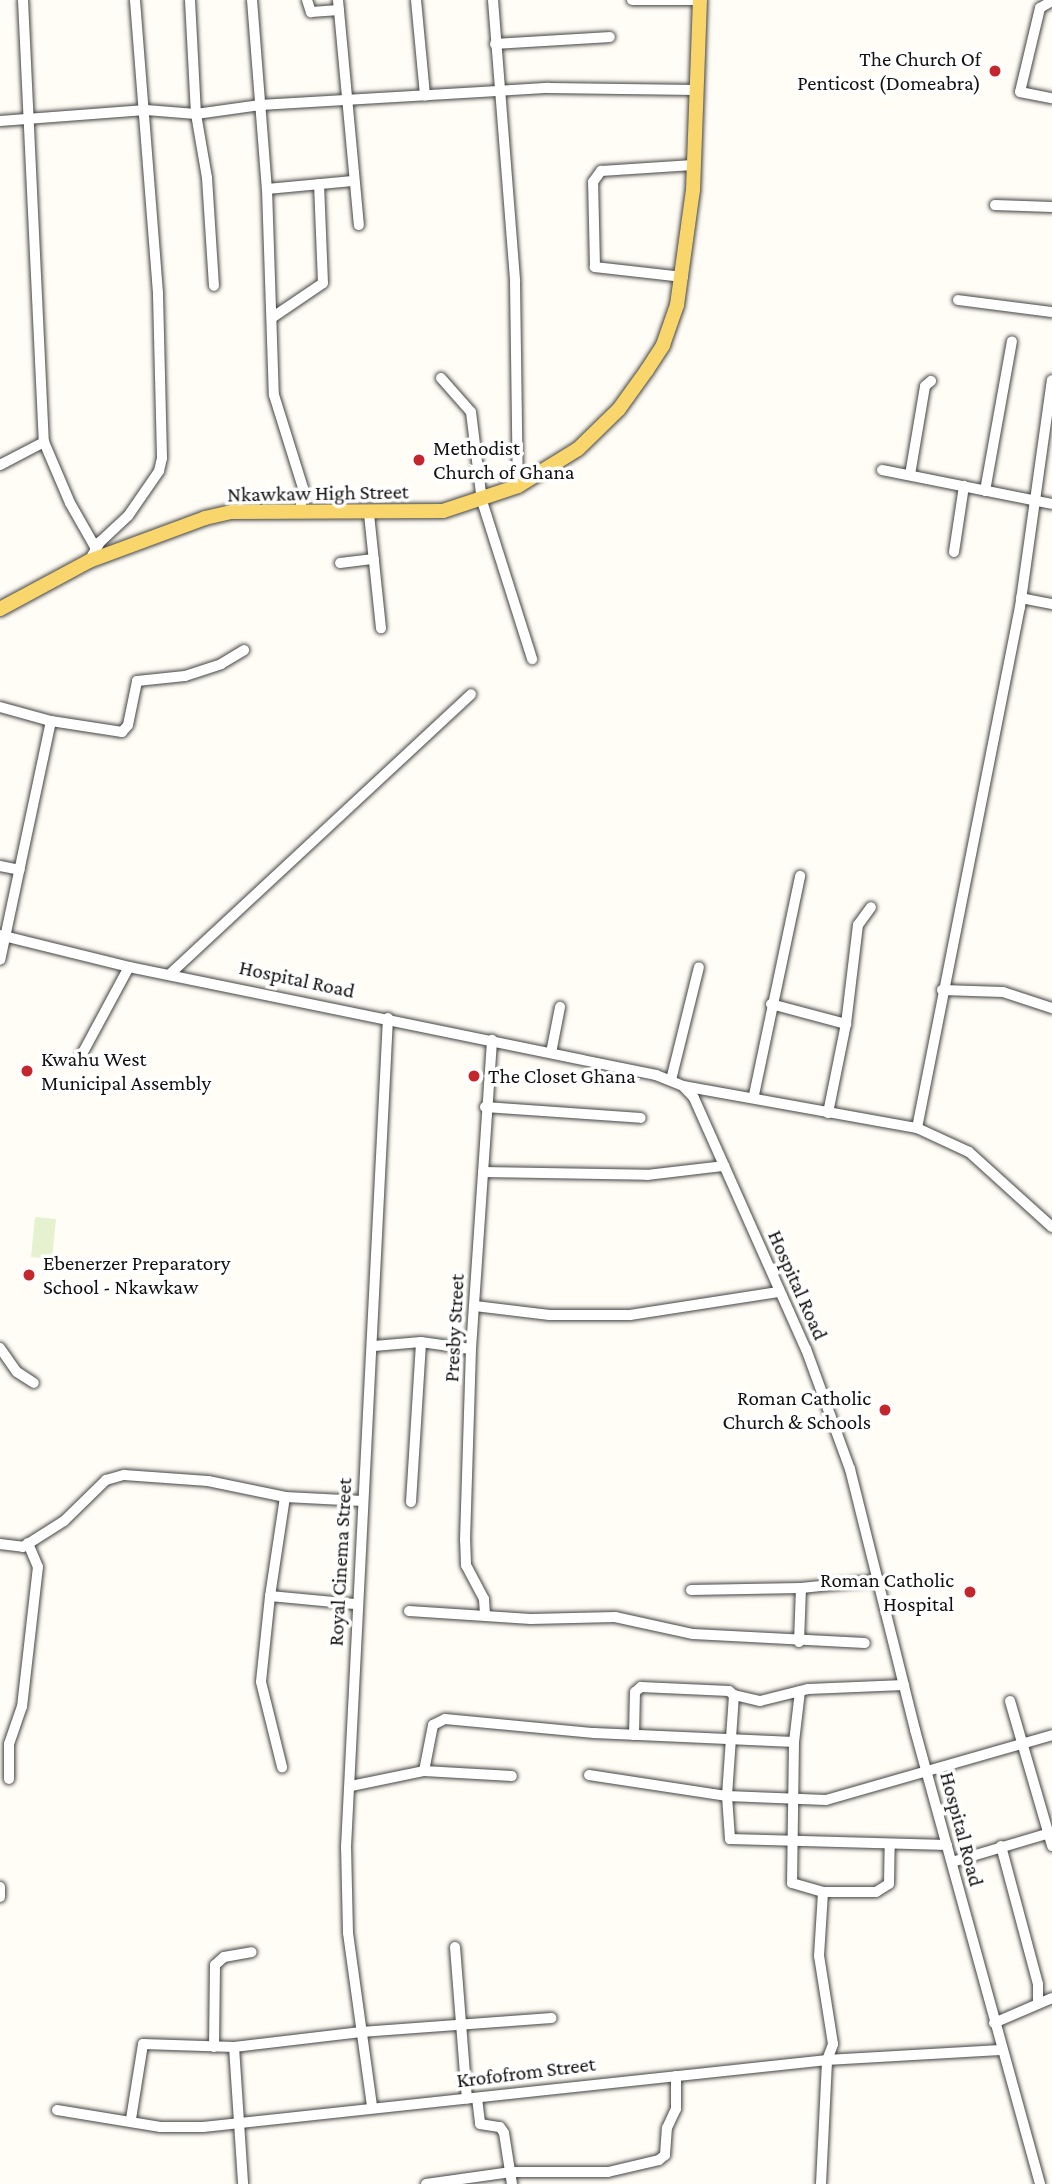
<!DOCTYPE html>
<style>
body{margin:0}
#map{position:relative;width:1052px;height:2184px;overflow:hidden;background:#fffdf5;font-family:"Crimson Pro",serif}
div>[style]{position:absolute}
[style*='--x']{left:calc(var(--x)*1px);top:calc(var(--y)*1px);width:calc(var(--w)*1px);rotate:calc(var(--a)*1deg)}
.pitch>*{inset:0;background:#e6f2cf}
.roads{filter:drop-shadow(0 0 2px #444) drop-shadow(0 0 2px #444)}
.minor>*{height:10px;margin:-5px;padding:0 5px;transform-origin:5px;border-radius:5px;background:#fff}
.major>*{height:14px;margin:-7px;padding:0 7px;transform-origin:7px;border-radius:7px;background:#f9d66b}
.dots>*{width:19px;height:19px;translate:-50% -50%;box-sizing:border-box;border:4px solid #fff;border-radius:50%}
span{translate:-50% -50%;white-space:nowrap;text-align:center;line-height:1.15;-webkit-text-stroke:7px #fff;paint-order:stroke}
.poi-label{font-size:21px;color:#111}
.right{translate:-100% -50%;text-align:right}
.left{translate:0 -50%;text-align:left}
.street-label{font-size:21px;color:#111}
</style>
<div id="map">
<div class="pitch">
<i style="clip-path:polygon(35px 1217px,56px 1219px,52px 1259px,31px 1257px)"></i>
</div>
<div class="roads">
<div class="minor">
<i style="--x:23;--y:0;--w:442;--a:87.3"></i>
<i style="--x:44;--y:442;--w:66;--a:66.9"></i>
<i style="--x:70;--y:503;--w:51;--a:60.4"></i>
<i style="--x:190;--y:0;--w:114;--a:87"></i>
<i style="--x:196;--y:114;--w:65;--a:80.2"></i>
<i style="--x:207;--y:178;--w:108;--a:86.3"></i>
<i style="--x:252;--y:0;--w:190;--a:85.5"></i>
<i style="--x:267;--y:189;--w:206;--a:88.1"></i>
<i style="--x:274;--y:395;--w:97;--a:72.7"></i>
<i style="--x:303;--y:488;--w:25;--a:97"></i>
<i style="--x:307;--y:0;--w:13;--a:72"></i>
<i style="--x:311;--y:12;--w:28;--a:-4"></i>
<i style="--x:338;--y:0;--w:226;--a:84.7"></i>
<i style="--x:416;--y:0;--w:96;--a:84.6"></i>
<i style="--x:493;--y:0;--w:283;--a:85.5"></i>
<i style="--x:515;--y:282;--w:204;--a:89.2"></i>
<i style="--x:632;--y:0;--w:68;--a:0"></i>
<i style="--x:1052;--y:1;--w:14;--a:150"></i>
<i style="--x:1040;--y:8;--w:86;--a:103.4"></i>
<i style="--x:1020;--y:92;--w:33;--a:11"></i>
<i style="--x:495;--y:44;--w:115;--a:-3.5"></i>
<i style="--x:0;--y:121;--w:146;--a:-4.3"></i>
<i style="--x:146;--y:110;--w:50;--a:4.6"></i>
<i style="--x:196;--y:114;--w:65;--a:-8"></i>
<i style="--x:260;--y:105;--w:289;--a:-3.4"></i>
<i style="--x:548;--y:88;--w:148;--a:0.8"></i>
<i style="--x:267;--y:189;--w:86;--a:-5.3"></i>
<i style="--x:995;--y:205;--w:57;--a:2"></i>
<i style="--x:683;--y:277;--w:89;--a:-173.5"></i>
<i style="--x:595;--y:267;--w:85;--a:-91.3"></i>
<i style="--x:593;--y:182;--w:14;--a:-54"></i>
<i style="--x:601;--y:171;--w:92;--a:-3.7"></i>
<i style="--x:958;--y:300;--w:95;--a:7.3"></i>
<i style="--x:273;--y:317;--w:60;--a:-34.2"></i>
<i style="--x:323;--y:283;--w:99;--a:-92.3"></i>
<i style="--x:441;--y:378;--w:45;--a:48.6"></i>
<i style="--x:471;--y:412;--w:90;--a:83"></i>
<i style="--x:482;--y:501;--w:166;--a:72.4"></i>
<i style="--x:0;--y:465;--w:50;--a:-27.6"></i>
<i style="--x:882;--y:470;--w:173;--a:11.3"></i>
<i style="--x:910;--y:475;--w:90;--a:-80.4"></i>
<i style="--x:925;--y:386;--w:8;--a:-40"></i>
<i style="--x:985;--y:491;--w:152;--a:-79.8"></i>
<i style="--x:369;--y:514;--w:115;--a:84"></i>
<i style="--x:954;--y:552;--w:67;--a:-81.4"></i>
<i style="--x:89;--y:561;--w:22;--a:-60"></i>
<i style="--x:100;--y:542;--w:38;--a:-43"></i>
<i style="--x:128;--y:516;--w:55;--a:-55.4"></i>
<i style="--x:159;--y:471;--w:13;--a:-77"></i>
<i style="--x:162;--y:458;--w:165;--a:-91.4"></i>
<i style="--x:158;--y:293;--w:294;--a:-94.5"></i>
<i style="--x:340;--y:563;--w:34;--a:-7"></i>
<i style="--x:1021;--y:598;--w:32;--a:11"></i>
<i style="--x:0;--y:707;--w:53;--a:15.4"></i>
<i style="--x:51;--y:721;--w:244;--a:102"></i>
<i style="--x:51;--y:721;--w:72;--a:8.8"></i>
<i style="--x:122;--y:732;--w:9;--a:-49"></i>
<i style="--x:128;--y:725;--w:45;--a:-78.4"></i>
<i style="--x:137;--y:681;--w:48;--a:-5.9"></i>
<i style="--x:185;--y:676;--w:38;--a:-18"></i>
<i style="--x:221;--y:664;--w:27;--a:-31"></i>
<i style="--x:0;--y:866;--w:20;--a:11"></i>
<i style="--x:0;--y:935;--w:133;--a:13.9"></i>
<i style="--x:129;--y:967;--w:538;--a:11.58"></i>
<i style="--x:656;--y:1075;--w:29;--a:22"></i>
<i style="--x:683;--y:1086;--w:16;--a:47"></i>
<i style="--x:694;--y:1098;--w:275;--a:66"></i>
<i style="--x:806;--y:1349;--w:128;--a:69.9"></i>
<i style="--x:850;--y:1469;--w:269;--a:76"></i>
<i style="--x:915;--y:1730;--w:471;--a:74.6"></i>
<i style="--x:170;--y:974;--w:411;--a:-42.9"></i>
<i style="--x:942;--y:990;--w:61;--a:1.9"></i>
<i style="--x:1003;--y:992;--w:52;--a:18.1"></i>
<i style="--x:771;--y:1004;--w:78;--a:14.9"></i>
<i style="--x:551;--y:1053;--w:47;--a:-78.9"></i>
<i style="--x:81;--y:1056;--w:101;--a:-61.7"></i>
<i style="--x:671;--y:1080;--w:116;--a:-76.1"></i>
<i style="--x:683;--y:1086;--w:238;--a:10.2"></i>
<i style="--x:917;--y:1128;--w:531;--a:-78.82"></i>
<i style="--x:1020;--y:607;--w:229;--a:-82"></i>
<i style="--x:754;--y:1095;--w:224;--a:-78.1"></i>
<i style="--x:485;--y:1107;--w:156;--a:4"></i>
<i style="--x:828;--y:1113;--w:91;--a:-78.6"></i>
<i style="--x:846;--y:1024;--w:100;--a:-83.1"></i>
<i style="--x:858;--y:925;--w:22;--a:-54"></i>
<i style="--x:917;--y:1128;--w:57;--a:24.8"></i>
<i style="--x:969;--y:1152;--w:112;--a:42.1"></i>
<i style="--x:483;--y:1172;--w:164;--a:1"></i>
<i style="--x:647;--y:1175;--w:78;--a:-6.7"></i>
<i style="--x:475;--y:1306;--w:75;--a:6.9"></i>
<i style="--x:549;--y:1315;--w:81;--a:0"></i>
<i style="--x:630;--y:1315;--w:150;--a:-8.8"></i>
<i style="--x:374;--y:1346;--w:47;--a:-4.9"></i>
<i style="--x:421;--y:1342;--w:50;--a:8"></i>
<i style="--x:0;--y:1348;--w:29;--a:55"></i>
<i style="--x:17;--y:1372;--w:20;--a:33"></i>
<i style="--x:285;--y:1497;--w:100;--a:98.6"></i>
<i style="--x:270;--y:1596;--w:85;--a:5.4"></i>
<i style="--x:411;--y:1502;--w:160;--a:-86.4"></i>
<i style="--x:0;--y:1544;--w:23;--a:7"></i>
<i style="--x:23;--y:1547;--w:49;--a:-32.4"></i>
<i style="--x:64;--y:1521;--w:59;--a:-44.3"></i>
<i style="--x:106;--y:1480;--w:19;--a:-16"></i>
<i style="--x:124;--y:1475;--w:84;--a:4.1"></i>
<i style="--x:208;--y:1481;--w:79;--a:11.7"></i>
<i style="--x:285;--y:1497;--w:78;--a:2.9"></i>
<i style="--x:691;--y:1590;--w:110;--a:-1"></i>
<i style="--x:801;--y:1588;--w:79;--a:-5.8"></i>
<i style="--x:270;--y:1596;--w:86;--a:96"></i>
<i style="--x:261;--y:1682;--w:88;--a:76.1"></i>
<i style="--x:409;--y:1611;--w:122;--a:3.8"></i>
<i style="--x:531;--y:1619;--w:84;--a:-1.4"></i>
<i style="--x:615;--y:1617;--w:80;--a:12.3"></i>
<i style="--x:693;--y:1634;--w:172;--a:3"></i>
<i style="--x:485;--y:1614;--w:15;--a:-94"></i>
<i style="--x:484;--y:1599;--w:38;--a:-118"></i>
<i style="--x:466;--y:1565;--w:25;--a:-92"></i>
<i style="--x:465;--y:1540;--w:191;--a:-88.2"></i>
<i style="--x:471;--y:1349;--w:310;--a:-86.1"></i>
<i style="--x:799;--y:1642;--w:54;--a:-87.9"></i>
<i style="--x:800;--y:1691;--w:51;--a:96.7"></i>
<i style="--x:794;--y:1742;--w:141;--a:90.8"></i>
<i style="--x:792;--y:1883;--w:32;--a:16"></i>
<i style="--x:823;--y:1892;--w:53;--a:0"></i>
<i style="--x:876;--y:1892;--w:15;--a:-32"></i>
<i style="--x:889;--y:1884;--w:39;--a:-89"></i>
<i style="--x:734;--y:1695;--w:27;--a:13"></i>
<i style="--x:760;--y:1701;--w:49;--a:-14"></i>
<i style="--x:808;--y:1689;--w:96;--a:-2.4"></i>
<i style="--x:1010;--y:1701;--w:151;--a:73.8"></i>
<i style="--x:634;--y:1735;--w:43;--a:-88.7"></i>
<i style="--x:635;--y:1692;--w:8;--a:-40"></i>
<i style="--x:641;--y:1687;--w:88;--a:2.6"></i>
<i style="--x:729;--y:1691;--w:6;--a:39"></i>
<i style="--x:734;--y:1695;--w:101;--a:94"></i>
<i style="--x:727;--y:1796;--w:43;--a:86"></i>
<i style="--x:730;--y:1839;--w:217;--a:1.6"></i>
<i style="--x:424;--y:1771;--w:47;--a:-78.9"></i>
<i style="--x:433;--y:1725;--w:13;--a:-27"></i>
<i style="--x:445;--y:1719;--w:150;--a:5.4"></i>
<i style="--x:594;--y:1733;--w:200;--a:2.6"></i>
<i style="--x:589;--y:1775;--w:140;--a:8.7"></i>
<i style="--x:727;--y:1796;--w:99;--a:2.3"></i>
<i style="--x:826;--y:1800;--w:235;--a:-16"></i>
<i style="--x:9;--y:1779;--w:35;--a:-90"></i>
<i style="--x:9;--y:1744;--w:39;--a:-71"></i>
<i style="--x:22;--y:1707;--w:141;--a:-83.5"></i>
<i style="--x:38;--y:1567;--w:26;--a:-113"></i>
<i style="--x:351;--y:1786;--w:75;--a:-11.6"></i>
<i style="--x:424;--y:1771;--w:88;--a:3.3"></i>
<i style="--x:1001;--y:1846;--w:143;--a:75"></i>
<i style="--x:1038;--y:1984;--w:19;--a:90"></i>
<i style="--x:952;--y:1862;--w:102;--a:-16.5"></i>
<i style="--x:0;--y:1887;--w:10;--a:90"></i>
<i style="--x:455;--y:1947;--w:152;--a:85.5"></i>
<i style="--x:994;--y:2023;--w:63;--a:-23.3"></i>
<i style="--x:214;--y:2047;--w:82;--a:-89.3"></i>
<i style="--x:215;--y:1965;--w:12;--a:-42"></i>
<i style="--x:224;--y:1957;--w:28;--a:-10"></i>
<i style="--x:234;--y:2047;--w:137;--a:86.2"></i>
<i style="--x:477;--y:2098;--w:26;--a:83"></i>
<i style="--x:480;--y:2124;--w:20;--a:9"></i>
<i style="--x:500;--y:2127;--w:7;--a:56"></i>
<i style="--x:504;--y:2133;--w:52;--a:81.1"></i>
<i style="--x:372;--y:2106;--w:175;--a:-97.9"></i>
<i style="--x:348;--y:1933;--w:86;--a:-91.3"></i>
<i style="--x:346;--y:1847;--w:830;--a:-87.1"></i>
<i style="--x:57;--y:2110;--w:105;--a:9.3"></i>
<i style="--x:161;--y:2127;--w:42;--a:0"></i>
<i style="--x:203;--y:2127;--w:628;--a:-6.13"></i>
<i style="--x:827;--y:2060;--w:173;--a:-3.3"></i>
<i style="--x:131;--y:2119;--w:76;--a:-80.9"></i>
<i style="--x:143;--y:2044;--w:91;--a:1.9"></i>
<i style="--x:234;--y:2047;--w:128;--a:-6.7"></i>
<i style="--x:361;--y:2032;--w:191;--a:-4.2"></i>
<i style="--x:426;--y:2184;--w:86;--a:-8"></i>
<i style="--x:511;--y:2172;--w:97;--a:0"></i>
<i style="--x:608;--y:2172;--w:52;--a:-13.2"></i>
<i style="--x:659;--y:2160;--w:8;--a:-40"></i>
<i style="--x:665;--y:2155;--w:27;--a:-86"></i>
<i style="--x:667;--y:2128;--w:21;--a:-65"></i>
<i style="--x:676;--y:2109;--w:33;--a:-90"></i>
<i style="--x:821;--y:2184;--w:124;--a:-87.2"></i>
<i style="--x:827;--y:2060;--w:17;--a:-69"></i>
<i style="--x:833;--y:2044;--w:89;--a:-99"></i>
<i style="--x:819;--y:1956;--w:64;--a:-86.4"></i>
</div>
<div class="major">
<i style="--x:0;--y:609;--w:101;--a:-28.3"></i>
<i style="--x:89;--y:561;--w:124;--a:-20.3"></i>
<i style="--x:205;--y:518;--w:28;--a:-13"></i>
<i style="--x:232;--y:512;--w:211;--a:-0.3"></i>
<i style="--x:443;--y:511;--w:79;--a:-18.4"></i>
<i style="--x:518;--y:486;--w:70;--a:-31.7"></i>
<i style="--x:578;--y:449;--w:57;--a:-44.3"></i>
<i style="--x:619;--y:409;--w:48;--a:-54.3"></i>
<i style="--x:647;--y:370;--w:30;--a:-57"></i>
<i style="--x:663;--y:345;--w:42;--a:-70.7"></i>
<i style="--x:677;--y:305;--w:116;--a:-82.1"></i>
<i style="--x:693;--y:190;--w:190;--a:-87.9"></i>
</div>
</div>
<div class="dots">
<i style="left:995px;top:71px;background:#c4262e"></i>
<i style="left:419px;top:460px;background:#c4262e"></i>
<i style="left:27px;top:1071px;background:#c4262e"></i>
<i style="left:474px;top:1076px;background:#c4262e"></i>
<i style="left:29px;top:1275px;background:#c4262e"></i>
<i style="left:885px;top:1410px;background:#c4262e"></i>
<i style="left:970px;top:1592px;background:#c4262e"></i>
</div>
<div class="poi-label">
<span class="right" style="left:981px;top:71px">The Church Of<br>Penticost (Domeabra)</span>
<span class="left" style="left:433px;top:460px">Methodist<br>Church of Ghana</span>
<span class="left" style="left:41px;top:1071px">Kwahu West<br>Municipal Assembly</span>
<span class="left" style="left:488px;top:1076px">The Closet Ghana</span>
<span class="left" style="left:43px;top:1275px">Ebenerzer Preparatory<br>School - Nkawkaw</span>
<span class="right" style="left:871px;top:1410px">Roman Catholic<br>Church &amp; Schools</span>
<span class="right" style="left:954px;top:1592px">Roman Catholic<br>Hospital</span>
</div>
<div class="street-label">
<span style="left:318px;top:493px;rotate:-1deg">Nkawkaw High Street</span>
<span style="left:297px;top:979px;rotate:12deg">Hospital Road</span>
<span style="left:798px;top:1285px;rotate:66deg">Hospital Road</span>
<span style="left:454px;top:1328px;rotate:-87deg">Presby Street</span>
<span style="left:340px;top:1562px;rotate:-87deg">Royal Cinema Street</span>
<span style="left:962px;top:1829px;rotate:75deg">Hospital Road</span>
<span style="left:526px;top:2072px;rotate:-7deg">Krofofrom Street</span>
</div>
</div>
